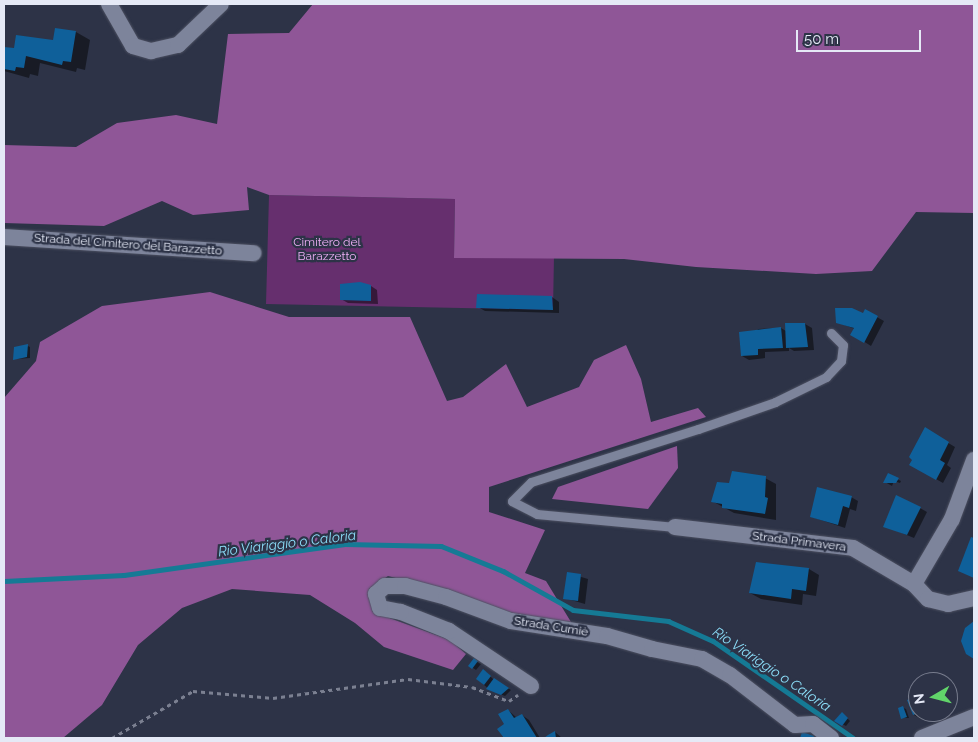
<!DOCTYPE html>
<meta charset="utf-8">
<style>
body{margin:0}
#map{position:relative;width:978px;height:742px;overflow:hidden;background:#2d3347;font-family:Raleway,sans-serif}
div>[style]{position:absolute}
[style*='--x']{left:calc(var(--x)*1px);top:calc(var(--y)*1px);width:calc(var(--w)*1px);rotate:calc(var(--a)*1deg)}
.green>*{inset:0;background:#662f6e}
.forest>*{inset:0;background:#8f5697}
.shadow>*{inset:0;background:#0007}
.stream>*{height:5px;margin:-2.5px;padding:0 2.5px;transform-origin:2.5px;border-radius:2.5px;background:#157a95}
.building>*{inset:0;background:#0f609a}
.path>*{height:3px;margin-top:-1.5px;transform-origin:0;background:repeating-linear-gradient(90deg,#7b8091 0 4px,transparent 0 8px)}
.roads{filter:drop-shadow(0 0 1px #4c5061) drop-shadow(0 0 1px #4c5061)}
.service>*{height:9px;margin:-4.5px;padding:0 4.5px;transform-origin:4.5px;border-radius:4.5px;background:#7d849b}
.minor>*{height:16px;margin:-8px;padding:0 8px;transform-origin:8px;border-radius:8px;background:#7d849b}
span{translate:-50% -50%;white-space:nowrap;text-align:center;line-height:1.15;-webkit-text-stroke:4.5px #2d3347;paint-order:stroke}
.park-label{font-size:12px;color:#eeaff6}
.street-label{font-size:12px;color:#e5e9f6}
.water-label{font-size:14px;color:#8bddf8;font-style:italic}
.frame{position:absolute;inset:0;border:5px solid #e5e9f6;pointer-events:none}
.north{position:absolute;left:908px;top:672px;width:50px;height:50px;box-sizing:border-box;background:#2d3347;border:1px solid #777c8d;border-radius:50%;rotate:262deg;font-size:14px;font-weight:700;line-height:20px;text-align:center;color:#e5e9f6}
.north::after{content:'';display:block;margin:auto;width:18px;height:22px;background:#61d46a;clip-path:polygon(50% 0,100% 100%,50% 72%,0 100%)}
.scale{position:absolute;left:796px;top:30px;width:125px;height:22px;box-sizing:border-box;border:2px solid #e5e9f6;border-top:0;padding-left:6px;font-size:15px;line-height:18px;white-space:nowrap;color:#e5e9f6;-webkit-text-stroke:4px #2d3347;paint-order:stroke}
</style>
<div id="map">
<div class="green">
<i style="clip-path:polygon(269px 195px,455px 199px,454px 258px,554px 256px,553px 310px,266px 304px)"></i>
</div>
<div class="forest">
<i style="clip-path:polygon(313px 4px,974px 4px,974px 213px,916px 212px,872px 271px,816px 274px,696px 267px,624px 259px,454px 258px,455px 199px,269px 195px,247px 187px,249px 210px,193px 215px,162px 201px,104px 226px,4px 223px,4px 145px,76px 147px,117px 123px,176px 115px,217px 124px,228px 34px,289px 33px)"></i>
<i style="clip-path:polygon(210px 292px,289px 317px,410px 317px,447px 401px,463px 397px,506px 364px,527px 407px,579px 387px,594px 360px,626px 345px,641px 379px,651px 422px,698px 408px,706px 417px,489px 487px,489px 512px,545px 530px,525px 573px,546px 581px,571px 622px,521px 616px,451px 592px,388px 576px,369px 589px,373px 612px,450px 640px,466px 654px,453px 670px,384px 647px,355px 623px,310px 595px,232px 589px,182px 608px,138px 645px,102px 705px,63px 738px,4px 738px,4px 398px,36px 361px,40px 342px,102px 306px)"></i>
<i style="clip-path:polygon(677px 446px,678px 468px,648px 509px,552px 499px,558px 487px)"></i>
</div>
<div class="shadow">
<i style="clip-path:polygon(56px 29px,76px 32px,90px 40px,85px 70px,77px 68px,76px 72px,40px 63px,38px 76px,30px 74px,29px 78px,4px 71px,4px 48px,15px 50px,54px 42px)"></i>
<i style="clip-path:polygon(371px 286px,377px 290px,378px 304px,348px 303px,341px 299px)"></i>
<i style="clip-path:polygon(552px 297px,559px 302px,559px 313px,485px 311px,478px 307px)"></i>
<i style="clip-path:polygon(866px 311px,884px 321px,871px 346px,852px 334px,855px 329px,837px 322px,864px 315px)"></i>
<i style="clip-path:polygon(805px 324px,812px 328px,814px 350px,794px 351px,789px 348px,789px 351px,765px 352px,765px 358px,749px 360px,742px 356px,758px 329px,781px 328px,786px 331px)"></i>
<i style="clip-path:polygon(28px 346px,30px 347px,30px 358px,15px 359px)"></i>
<i style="clip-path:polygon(925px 429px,955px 447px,947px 465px,951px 468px,943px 483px,911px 465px)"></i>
<i style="clip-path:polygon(889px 475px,901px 481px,900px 483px,894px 481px,892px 486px,885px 482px)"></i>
<i style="clip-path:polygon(765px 478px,776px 484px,776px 520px,734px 513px,712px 501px,730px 484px)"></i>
<i style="clip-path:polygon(851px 497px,858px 501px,856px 511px,850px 509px,845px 528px,812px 517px)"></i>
<i style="clip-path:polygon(920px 508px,927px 512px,914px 538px,885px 526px)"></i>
<i style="clip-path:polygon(809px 569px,819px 575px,816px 596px,803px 594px,802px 605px,761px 599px,750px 593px)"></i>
<i style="clip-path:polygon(568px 573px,588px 579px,585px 604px,564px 598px)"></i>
<i style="clip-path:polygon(474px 660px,481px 664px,476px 670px,470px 666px)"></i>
<i style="clip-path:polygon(486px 672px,493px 679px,511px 690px,505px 696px,490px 690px,477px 679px)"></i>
<i style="clip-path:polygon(918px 697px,918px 712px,937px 712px,921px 719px,914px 715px)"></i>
<i style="clip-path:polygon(903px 708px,906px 709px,909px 718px,902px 718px)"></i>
<i style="clip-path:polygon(508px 710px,517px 718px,522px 715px,529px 720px,540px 738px,505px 738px,499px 729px,506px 725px)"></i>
<i style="clip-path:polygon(845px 716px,850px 721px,846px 726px,836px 721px)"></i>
<i style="clip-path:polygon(555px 732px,562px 738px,546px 738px)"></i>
</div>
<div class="stream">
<i style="--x:4;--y:581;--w:120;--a:-2.9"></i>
<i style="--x:124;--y:575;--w:223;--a:-8"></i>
<i style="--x:345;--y:544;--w:96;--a:1.2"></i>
<i style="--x:441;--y:546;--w:67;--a:22"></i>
<i style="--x:503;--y:571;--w:80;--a:29.1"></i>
<i style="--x:573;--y:610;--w:96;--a:6.6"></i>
<i style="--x:668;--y:621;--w:49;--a:24"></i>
<i style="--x:713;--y:641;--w:170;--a:34.7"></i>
</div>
<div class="building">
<i style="clip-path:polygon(55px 28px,76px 31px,71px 62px,63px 61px,62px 65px,26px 56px,24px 68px,16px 67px,15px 71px,4px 69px,4px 47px,14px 48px,16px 35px,53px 40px)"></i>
<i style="clip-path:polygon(360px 282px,371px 285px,371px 301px,340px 300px,340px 284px)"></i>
<i style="clip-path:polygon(477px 294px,552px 296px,553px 310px,476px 308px)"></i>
<i style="clip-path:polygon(835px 308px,852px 308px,863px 313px,865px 309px,878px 316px,864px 343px,850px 335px,854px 328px,836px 323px)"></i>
<i style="clip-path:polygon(785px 323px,805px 323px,808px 347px,786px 348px)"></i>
<i style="clip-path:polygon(781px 327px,783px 348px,758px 349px,758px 355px,741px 356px,739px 332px)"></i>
<i style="clip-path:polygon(28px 344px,27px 357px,13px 360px,14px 347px)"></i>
<i style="clip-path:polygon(925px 427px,949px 442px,940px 460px,945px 463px,936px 480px,909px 465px,912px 460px,909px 457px)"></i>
<i style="clip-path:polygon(732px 471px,766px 476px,765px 497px,768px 498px,765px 514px,722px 508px,722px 504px,711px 502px,717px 482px,729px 483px)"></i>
<i style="clip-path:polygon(888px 473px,899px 478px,896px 483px,883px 483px)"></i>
<i style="clip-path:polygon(817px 487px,852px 496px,849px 508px,843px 506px,838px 525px,810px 517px)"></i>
<i style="clip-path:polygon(896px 495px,921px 507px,907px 535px,883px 527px)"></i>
<i style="clip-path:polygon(971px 537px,974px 538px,974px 578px,958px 571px)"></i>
<i style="clip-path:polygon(756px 562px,809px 568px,806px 591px,792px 589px,791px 599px,749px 593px)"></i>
<i style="clip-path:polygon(567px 572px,581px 574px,578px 601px,563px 599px)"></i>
<i style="clip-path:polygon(974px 621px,974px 659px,966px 654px,961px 641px,965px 628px)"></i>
<i style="clip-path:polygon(474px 658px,478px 661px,472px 669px,468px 666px)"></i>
<i style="clip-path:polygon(483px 669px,491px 676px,484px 685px,476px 679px)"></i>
<i style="clip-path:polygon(494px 678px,509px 688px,501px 695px,486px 689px)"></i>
<i style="clip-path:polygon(918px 696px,918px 713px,913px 715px,907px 700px)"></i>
<i style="clip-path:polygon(903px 706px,907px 717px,901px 719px,898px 708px)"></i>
<i style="clip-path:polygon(508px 709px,514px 718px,522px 714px,537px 738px,504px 738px,497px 729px,504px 724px,498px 714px)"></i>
<i style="clip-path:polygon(842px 712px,848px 718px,842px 726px,834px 721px)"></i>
<i style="clip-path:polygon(555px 731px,556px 738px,544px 738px,548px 735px)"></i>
<i style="clip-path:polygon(802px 732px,814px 736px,813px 738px,800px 738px)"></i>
</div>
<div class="path">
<i style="--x:112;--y:738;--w:94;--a:-30.1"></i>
<i style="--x:193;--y:691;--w:80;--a:5"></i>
<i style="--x:273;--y:698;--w:136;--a:-8"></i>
<i style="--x:408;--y:679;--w:64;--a:7.1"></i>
<i style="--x:472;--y:687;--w:40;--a:21"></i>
<i style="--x:509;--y:701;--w:11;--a:-34"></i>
</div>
<div class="roads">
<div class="service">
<i style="--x:675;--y:527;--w:139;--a:-174.6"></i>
<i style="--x:537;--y:514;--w:28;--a:-153"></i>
<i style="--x:512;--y:501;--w:27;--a:-45"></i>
<i style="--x:531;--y:482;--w:175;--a:-17.6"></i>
<i style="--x:698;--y:429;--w:82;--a:-19.3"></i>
<i style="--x:775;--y:402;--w:57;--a:-26.1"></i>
<i style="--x:826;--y:377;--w:22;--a:-47"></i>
<i style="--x:841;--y:361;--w:16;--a:-83"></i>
<i style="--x:843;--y:345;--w:17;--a:-135"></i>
</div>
<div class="minor">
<i style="--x:109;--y:4;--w:48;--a:60.3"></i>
<i style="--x:133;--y:46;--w:19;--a:16"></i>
<i style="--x:151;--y:51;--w:28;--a:-13"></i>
<i style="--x:178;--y:45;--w:59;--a:-43.6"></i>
<i style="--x:4;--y:237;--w:250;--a:3.7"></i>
<i style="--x:675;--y:527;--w:179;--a:6.7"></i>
<i style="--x:853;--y:548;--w:71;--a:30.5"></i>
<i style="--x:914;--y:584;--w:21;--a:47"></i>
<i style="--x:928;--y:599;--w:21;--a:14"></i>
<i style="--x:948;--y:604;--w:27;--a:-13"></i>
<i style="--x:914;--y:584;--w:75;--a:-59.7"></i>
<i style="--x:952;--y:519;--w:63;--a:-69.6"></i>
<i style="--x:531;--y:686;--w:99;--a:-146.1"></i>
<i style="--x:449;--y:631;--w:52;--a:-158.4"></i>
<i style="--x:401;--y:612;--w:21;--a:-169"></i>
<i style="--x:380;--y:608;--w:15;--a:-106"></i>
<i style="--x:376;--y:594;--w:12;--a:-42"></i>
<i style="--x:385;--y:586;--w:20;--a:0"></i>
<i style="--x:405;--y:586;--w:42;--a:15"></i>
<i style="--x:446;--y:597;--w:69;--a:20.3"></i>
<i style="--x:511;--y:621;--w:97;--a:8.9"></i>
<i style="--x:607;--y:636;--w:47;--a:16.1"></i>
<i style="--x:652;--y:649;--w:51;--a:11.3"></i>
<i style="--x:702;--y:659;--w:32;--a:30"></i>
<i style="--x:730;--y:675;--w:82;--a:37.6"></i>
<i style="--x:795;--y:725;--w:18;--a:-3"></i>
<i style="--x:813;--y:724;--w:23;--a:38"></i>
<i style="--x:922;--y:738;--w:56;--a:-22"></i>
</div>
</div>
<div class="park-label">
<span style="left:327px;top:250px">Cimitero del<br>Barazzetto</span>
</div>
<div class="street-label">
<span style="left:128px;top:245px;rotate:4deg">Strada del Cimitero del Barazzetto</span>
<span style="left:799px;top:542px;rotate:7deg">Strada Primavera</span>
<span style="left:551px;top:627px;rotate:9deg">Strada Cumiè</span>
</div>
<div class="water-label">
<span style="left:287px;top:543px;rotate:-7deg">Rio Viariggio o Caloria</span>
<span style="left:772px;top:669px;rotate:34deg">Rio Viariggio o Caloria</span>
</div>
<div class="frame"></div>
<div class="north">N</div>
<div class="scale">50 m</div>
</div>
